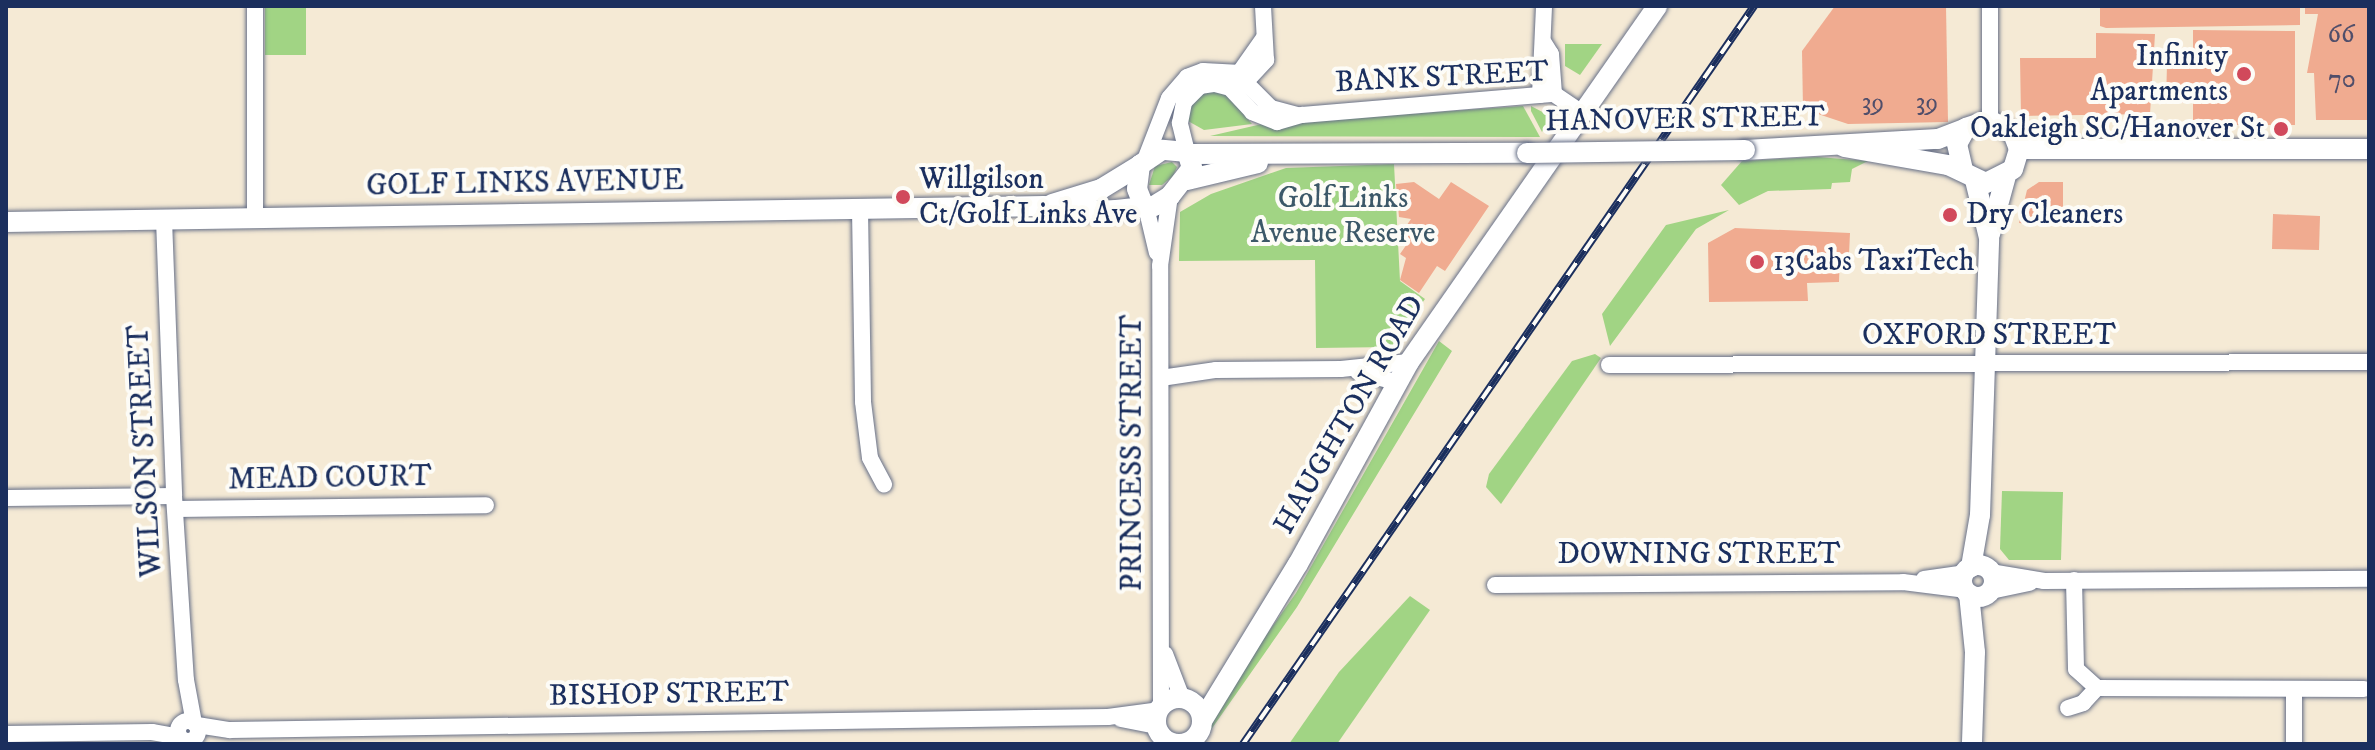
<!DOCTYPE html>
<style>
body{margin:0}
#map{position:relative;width:2375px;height:750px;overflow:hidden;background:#f5ead5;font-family:"IM FELL DW Pica",serif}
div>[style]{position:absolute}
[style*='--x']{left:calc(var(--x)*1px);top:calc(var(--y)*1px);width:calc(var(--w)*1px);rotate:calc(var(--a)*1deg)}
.green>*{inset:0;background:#a1d484}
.building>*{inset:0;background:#f0ab90}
.roads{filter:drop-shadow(0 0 2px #677088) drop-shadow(0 0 2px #677088)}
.minor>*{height:16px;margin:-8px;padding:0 8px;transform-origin:8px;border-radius:8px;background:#fff}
.minor>.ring{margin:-8px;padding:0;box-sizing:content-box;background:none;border:16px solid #fff;border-radius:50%}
.tertiary>*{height:20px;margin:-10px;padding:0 10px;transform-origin:10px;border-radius:10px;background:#fff}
.tertiary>.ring{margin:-10px;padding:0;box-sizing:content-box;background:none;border:20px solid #fff;border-radius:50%}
.rail>*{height:8px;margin-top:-4px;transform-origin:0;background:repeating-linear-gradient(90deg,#fdfcf7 0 15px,#1b2f5e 0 30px);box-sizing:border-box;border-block:2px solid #1b2f5e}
.bridges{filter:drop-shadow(0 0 2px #677088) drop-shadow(0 0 2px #677088)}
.tertiary-bridge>*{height:20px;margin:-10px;padding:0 10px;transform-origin:10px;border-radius:10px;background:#fff}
.dots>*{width:22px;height:22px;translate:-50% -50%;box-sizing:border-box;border:4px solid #fdfcf7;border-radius:50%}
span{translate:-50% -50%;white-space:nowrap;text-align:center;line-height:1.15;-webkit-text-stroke:8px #fdfcf7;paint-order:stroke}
.number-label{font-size:26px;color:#504e6a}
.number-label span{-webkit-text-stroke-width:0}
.poi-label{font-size:30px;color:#1b2f5e}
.right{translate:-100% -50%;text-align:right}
.left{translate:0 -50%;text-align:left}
.street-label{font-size:30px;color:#1b2f5e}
.park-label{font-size:30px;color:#3c5868}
.frame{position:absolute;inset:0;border:8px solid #1b2f5e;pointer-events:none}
</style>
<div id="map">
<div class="green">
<i style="clip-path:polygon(265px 6px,306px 6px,306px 55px,265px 55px)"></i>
<i style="clip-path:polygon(1565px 44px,1602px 44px,1580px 75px,1565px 66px)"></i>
<i style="clip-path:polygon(1213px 91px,1228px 96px,1252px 124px,1204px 130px,1188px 121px,1188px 109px,1201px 94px)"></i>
<i style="clip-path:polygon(1523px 106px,1540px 137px,1210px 136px,1262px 124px)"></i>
<i style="clip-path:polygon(1531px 106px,1550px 116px,1542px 132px,1531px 111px)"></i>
<i style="clip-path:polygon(1818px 157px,1868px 161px,1852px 169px,1850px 182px,1832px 183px,1831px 189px,1768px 191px,1739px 205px,1721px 185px,1742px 161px)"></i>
<i style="clip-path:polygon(1172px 162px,1177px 167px,1173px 176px,1162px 185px,1149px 185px,1155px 166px)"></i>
<i style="clip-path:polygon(1394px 164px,1400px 281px,1425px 299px,1391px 347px,1316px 348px,1315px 260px,1179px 261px,1180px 212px,1211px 194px,1286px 168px)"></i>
<i style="clip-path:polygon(1729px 210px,1696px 229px,1610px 346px,1602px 314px,1666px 225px)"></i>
<i style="clip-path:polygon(1439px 341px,1452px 351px,1297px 607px,1201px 744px,1196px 744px,1211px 713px,1296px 593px)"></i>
<i style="clip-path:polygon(1595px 354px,1601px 358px,1501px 504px,1486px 487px,1489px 474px,1572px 361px)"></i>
<i style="clip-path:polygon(2002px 491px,2063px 492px,2061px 560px,2009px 560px,2000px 549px)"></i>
<i style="clip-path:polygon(1410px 596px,1430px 610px,1337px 744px,1289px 744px,1339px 672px)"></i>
</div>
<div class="building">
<i style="clip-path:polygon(1835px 6px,1946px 6px,1948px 122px,1848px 124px,1803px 109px,1802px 51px)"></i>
<i style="clip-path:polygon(2100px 6px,2300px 6px,2300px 25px,2106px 28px,2100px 26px)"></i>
<i style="clip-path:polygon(2305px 6px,2369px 6px,2369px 120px,2316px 120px,2314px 73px,2307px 73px,2318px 14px,2305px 14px)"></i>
<i style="clip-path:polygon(2193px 30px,2295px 31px,2295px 125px,2193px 125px,2193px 85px,2189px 103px,2166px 103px,2167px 64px,2193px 64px)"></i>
<i style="clip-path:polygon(2096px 33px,2155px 34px,2150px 114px,2021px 116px,2020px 58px,2096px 58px)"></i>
<i style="clip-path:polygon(1414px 182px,1439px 199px,1451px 182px,1489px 206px,1445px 271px,1437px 266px,1419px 293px,1400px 280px,1406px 258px,1400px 254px,1407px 244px,1398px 238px,1411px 219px,1399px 217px,1396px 184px)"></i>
<i style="clip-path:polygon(2039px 182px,2063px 182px,2063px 207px,2047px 206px,2042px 225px,2019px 223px,2027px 190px)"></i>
<i style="clip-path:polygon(2273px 214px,2320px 216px,2319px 250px,2272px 249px)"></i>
<i style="clip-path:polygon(1735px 228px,1850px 233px,1849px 255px,1840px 254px,1839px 282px,1807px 283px,1808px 301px,1709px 302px,1708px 243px)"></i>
</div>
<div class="roads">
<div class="minor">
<i style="--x:1544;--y:43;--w:13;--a:58"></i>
<i style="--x:1551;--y:54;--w:40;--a:85.7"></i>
<i style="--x:1232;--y:83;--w:54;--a:-54.8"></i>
<i style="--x:1239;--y:89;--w:40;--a:-47"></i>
<i style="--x:1266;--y:60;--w:54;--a:-93.2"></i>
<i style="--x:1540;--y:95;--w:89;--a:-87.4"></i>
<i style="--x:1990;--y:120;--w:114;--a:-90"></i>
<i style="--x:1187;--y:152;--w:30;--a:-104"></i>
<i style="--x:1180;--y:123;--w:21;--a:-79"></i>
<i style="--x:1184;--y:102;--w:23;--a:-45"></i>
<i style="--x:1200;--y:86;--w:15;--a:-8"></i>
<i style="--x:1215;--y:84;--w:16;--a:15"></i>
<i style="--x:1230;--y:88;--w:33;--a:47"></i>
<i style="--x:1252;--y:112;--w:27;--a:22"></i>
<i style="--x:1277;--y:122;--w:26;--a:-16"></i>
<i style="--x:1302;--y:115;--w:253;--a:-4.8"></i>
<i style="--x:1554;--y:94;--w:32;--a:34"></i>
<i style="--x:1145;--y:160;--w:66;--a:-68.8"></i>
<i style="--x:1169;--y:98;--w:28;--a:-49"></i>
<i style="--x:1187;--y:77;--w:17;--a:-21"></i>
<i style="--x:1203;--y:71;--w:33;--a:3"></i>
<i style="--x:1236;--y:73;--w:49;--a:45"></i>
<i style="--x:1271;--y:108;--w:27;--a:15"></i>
<i style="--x:1146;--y:207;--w:47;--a:76.6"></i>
<i style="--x:860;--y:209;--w:193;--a:89.1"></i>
<i style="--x:863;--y:402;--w:56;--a:82.9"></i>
<i style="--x:870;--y:458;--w:30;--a:62"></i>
<i style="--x:255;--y:218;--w:212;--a:-90"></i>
<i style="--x:164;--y:219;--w:277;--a:87.9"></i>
<i style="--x:174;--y:496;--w:184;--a:86.3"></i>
<i style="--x:186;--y:680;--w:44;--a:79.5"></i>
<i style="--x:1609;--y:365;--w:760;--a:-0.23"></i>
<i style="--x:1358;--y:372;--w:39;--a:15"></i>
<i style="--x:1161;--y:378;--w:56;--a:-8.3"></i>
<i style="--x:1216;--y:370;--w:125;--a:-0.5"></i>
<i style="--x:1341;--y:369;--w:68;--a:-5.9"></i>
<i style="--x:6;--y:498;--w:168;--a:-0.7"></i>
<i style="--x:175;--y:509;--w:311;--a:-0.7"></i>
<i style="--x:1991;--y:572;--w:54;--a:9.6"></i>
<i style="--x:2044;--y:581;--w:325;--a:-0.4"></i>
<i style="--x:1924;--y:579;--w:41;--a:-8.3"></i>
<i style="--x:2074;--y:580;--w:89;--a:88.7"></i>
<i style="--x:2076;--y:669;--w:28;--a:42"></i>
<i style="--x:2097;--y:688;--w:267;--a:0.2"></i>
<i style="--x:1495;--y:585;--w:408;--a:-0.4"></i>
<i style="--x:1903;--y:582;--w:64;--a:7.2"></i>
<i style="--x:1991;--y:591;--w:40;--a:-12"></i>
<i style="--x:1165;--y:654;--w:47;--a:68.9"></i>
<i style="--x:2294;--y:690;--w:54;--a:90"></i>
<i style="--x:1161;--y:707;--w:441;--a:-90.1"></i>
<i style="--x:1160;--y:266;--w:71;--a:-81.9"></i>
<i style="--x:2068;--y:708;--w:16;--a:-18"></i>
<i style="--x:2083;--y:703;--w:21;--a:-47"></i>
<i style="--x:1121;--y:719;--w:37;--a:11"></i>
<i class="ring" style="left:178px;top:721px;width:4px;height:4px"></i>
<i style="--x:197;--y:725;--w:33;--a:9"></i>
<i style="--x:230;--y:730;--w:878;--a:-0.85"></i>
<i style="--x:1108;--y:717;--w:51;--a:-7.8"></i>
<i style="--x:6;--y:734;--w:146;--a:-0.8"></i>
<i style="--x:152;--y:732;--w:28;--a:10"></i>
</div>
<div class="tertiary">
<i style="--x:1844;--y:147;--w:106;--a:9.8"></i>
<i style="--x:1948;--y:165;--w:42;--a:25.3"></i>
<i style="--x:1986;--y:183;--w:30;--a:-27"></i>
<i style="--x:2013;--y:169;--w:21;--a:-73"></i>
<i style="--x:2019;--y:149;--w:17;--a:-111"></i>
<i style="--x:2013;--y:133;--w:26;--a:-151"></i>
<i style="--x:1990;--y:120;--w:25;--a:162"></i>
<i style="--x:1966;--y:128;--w:18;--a:119"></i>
<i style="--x:1957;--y:144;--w:28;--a:77"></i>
<i style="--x:2019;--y:149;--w:350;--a:0"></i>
<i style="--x:1745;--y:150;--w:193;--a:-3.3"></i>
<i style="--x:1938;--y:139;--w:30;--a:-21"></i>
<i style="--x:1190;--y:154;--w:337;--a:-0.2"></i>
<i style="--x:1187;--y:180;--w:73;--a:-13.5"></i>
<i style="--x:1052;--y:204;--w:51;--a:-17"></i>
<i style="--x:1101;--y:189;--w:46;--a:-31.6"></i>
<i style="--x:6;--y:222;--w:1038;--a:-0.88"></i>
<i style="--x:1044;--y:206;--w:31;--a:11"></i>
<i style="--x:1074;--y:212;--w:42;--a:-2.7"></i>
<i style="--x:1116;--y:210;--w:38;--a:-6"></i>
<i style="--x:1154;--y:206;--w:19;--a:-32"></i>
<i style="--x:1170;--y:196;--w:36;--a:-52"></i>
<i style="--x:1192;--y:168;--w:17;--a:-107"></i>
<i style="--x:1187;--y:152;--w:25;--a:-175"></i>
<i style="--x:1162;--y:150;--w:27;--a:146"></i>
<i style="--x:1140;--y:165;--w:24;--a:97"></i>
<i style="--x:1137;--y:189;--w:18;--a:68"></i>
<i style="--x:1990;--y:234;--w:60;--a:-74.6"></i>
<i class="ring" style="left:1962px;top:565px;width:12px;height:12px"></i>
<i style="--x:1971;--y:567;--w:53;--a:-80.2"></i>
<i style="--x:1980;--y:515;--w:277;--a:-88.1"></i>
<i style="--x:1989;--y:238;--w:60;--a:-103.6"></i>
<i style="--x:1969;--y:594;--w:58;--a:84.1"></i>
<i style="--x:1975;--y:652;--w:92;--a:91.9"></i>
<i class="ring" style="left:1156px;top:698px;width:26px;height:26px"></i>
<i style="--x:1202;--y:721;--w:184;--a:-58.6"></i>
<i style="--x:1298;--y:564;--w:230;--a:-61.2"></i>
<i style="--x:1409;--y:362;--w:434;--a:-55.1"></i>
</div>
</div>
<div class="rail">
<i style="--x:1243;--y:744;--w:898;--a:-55.3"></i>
</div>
<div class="bridges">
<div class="tertiary-bridge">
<i style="--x:1527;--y:153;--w:218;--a:-0.8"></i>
</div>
</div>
<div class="dots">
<i style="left:2244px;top:74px;background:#d1495b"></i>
<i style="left:2281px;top:129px;background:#d1495b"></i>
<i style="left:903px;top:197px;background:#d1495b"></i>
<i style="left:1950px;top:215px;background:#d1495b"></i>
<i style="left:1757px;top:262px;background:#d1495b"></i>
</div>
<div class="number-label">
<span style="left:2341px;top:35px">66</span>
<span style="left:2342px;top:80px">70</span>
<span style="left:1873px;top:103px">39</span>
<span style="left:1927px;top:103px">39</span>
</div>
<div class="poi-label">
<span class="right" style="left:2228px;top:74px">Infinity<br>Apartments</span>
<span class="right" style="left:2265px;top:129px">Oakleigh SC/Hanover St</span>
<span class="left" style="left:919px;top:197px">Willgilson<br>Ct/Golf Links Ave</span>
<span class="left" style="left:1966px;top:215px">Dry Cleaners</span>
<span class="left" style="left:1773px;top:262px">13Cabs TaxiTech</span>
</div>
<div class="street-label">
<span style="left:1442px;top:78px;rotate:-3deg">BANK STREET</span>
<span style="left:1685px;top:120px;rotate:-1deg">HANOVER STREET</span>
<span style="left:525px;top:184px;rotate:-1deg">GOLF LINKS AVENUE</span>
<span style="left:1989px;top:336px">OXFORD STREET</span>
<span style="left:1350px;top:415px;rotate:-60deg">HAUGHTON ROAD</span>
<span style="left:146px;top:451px;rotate:-93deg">WILSON STREET</span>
<span style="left:1133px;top:453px;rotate:-90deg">PRINCESS STREET</span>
<span style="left:330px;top:479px;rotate:-1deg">MEAD COURT</span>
<span style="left:1699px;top:555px">DOWNING STREET</span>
<span style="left:669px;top:695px;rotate:-1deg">BISHOP STREET</span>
</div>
<div class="park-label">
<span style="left:1343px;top:216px">Golf Links<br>Avenue Reserve</span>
</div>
<div class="frame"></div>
</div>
